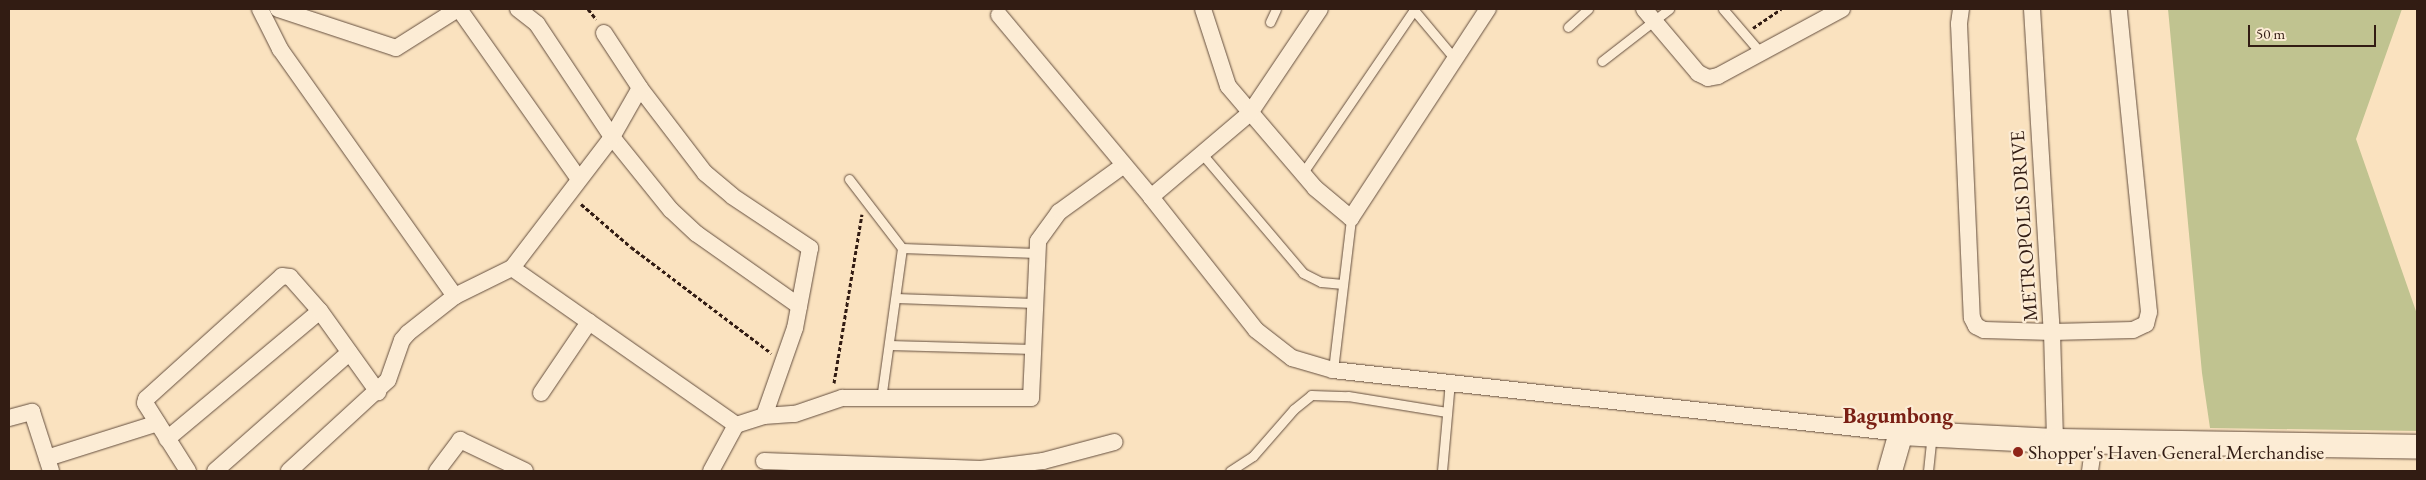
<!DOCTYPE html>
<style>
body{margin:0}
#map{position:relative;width:2426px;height:480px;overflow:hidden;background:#fae2bf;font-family:"EB Garamond",serif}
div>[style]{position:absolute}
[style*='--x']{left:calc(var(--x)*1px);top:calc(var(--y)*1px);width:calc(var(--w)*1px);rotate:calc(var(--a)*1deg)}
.green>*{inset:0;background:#c0c390}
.path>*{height:3px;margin-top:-1.5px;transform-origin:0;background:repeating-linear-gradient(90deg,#321c13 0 4px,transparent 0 6.5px)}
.roads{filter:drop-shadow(0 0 1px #644e3e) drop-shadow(0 0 1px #644e3e)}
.lane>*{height:9px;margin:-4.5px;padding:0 4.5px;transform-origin:4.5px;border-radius:4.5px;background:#fcecd5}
.street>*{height:16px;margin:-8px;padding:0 8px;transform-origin:8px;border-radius:8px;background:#fcecd5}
.secondary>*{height:24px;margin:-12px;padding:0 12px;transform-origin:12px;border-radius:12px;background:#fcecd5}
.dots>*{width:14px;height:14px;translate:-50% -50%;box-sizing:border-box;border:2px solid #fcecd5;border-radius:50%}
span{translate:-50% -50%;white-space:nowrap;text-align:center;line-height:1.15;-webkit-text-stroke:4.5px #fcecd5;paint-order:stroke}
.street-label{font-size:20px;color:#321c13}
.poi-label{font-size:20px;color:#321c13}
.left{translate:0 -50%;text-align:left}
.quarter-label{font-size:22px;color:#7a1f14;font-weight:700}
.frame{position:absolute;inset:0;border:10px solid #321c13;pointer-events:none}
.scale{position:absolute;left:2248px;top:25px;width:128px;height:22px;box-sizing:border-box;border:2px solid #321c13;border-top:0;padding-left:6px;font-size:15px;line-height:18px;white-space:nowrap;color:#321c13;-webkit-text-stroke:4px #fcecd5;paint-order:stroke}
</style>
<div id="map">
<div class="green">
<i style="clip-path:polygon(2168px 9px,2402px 9px,2356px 139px,2417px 314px,2417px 431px,2210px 428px,2202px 373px)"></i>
</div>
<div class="path">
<i style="--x:588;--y:9;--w:13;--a:51"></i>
<i style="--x:1753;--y:28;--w:34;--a:-34"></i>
<i style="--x:581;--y:204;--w:66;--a:40.7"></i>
<i style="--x:631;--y:247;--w:176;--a:37.1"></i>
<i style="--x:834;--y:383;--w:171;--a:-80.6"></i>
</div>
<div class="roads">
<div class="lane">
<i style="--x:1413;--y:9;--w:65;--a:50"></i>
<i style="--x:1723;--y:9;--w:57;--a:49.3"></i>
<i style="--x:1270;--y:22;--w:14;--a:-65"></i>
<i style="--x:1568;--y:27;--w:27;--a:-42"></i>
<i style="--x:1602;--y:61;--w:85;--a:-37.8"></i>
<i style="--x:1203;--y:155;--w:155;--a:49.7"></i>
<i style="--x:1303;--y:273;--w:20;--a:27"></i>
<i style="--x:1321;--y:282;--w:22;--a:5"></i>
<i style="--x:1302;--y:174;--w:199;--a:-55.7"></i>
<i style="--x:849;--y:179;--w:87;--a:52.5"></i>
<i style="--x:902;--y:248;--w:152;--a:97.9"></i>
<i style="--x:902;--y:248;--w:134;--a:2.1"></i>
<i style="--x:896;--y:298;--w:138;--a:2.1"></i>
<i style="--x:889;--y:345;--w:144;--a:1.6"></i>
<i style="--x:1333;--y:370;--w:153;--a:-83.2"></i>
<i style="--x:1230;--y:471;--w:27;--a:-33"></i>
<i style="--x:1253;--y:456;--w:62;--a:-48.9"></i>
<i style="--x:1294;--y:409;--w:22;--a:-39"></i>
<i style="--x:1311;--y:395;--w:37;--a:2"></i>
<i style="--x:1348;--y:396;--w:100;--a:9.2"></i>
<i style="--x:1442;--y:471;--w:89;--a:-84.9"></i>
<i style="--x:1928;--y:471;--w:36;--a:-84"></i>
</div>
<div class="street">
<i style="--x:260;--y:9;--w:45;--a:63.4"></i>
<i style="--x:280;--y:49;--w:303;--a:54.7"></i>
<i style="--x:278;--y:9;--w:124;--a:18.3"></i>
<i style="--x:396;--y:48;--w:73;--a:-32.2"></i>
<i style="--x:459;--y:9;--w:207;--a:54.8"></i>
<i style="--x:518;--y:9;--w:24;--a:38"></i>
<i style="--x:537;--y:24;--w:136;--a:56.4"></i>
<i style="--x:612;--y:137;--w:94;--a:51.1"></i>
<i style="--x:671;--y:210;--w:35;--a:43"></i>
<i style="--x:697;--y:234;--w:125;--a:35.2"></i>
<i style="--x:1203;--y:9;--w:81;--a:72"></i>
<i style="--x:1228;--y:86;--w:134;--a:49.5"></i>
<i style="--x:1315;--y:188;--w:47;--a:39.8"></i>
<i style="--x:1351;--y:218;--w:250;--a:-56.8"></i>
<i style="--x:1644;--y:9;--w:84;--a:49.8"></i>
<i style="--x:1698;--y:73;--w:11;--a:27"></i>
<i style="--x:1708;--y:78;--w:10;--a:-11"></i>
<i style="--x:1718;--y:76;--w:141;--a:-28.4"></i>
<i style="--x:1961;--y:9;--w:15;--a:98"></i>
<i style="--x:1959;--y:24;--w:294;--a:87.5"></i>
<i style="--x:1972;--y:318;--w:9;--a:63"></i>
<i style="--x:1976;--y:326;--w:9;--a:27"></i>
<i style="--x:1984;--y:330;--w:68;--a:1.7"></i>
<i style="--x:2052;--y:332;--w:81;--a:-1.4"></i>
<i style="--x:2133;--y:330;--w:14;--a:-25"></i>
<i style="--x:2146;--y:324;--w:12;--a:-76"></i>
<i style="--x:2149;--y:312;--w:304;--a:-95.7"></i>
<i style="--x:2032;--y:9;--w:324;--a:86.5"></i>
<i style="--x:2052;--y:332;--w:109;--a:88.4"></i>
<i style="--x:999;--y:15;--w:237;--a:50.1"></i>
<i style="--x:1151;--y:197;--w:169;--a:51.7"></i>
<i style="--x:1256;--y:330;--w:46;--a:37.9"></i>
<i style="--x:1292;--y:358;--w:43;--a:16.3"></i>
<i style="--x:1333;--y:370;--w:571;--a:6.33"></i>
<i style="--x:604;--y:33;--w:66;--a:56.8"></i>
<i style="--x:640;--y:88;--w:107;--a:52.6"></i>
<i style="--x:705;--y:173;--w:35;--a:40"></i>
<i style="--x:732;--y:196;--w:94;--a:33.7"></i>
<i style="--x:810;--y:248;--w:81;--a:100.6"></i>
<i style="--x:795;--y:328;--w:93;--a:109.4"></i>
<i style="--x:1151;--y:197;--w:130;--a:-40.3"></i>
<i style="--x:1250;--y:113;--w:125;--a:-56.1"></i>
<i style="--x:512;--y:268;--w:274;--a:35"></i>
<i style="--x:541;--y:393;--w:86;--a:-55.9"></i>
<i style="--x:9;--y:418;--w:24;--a:-15"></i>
<i style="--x:32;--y:412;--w:62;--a:72.1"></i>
<i style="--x:167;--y:439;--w:199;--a:-39.9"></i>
<i style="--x:47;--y:458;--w:116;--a:-17.5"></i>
<i style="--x:764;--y:461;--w:217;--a:2.1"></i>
<i style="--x:981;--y:469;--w:63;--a:-7.4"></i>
<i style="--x:1043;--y:461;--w:74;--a:-14.8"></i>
<i style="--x:188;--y:471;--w:80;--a:-122.3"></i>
<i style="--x:145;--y:403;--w:4;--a:-76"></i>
<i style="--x:146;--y:399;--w:183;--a:-42.1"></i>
<i style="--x:282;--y:276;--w:8;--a:7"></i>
<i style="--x:290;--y:277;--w:45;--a:48.6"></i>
<i style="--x:320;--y:311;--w:100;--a:54.4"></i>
<i style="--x:215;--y:471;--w:179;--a:-41.4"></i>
<i style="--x:289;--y:471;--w:134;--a:-42.6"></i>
<i style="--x:388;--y:380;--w:42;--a:-70.7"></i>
<i style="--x:402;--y:340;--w:9;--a:-49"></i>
<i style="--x:408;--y:333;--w:60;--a:-38.2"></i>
<i style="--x:455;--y:296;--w:64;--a:-26.2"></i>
<i style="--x:512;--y:268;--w:165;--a:-52.6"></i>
<i style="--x:612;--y:137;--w:56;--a:-60.3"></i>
<i style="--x:437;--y:471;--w:39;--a:-53"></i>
<i style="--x:460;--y:440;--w:72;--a:25.5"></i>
<i style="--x:711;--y:471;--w:52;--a:-61.5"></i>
<i style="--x:736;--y:425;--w:29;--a:-18"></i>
<i style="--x:764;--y:416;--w:31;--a:-4"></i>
<i style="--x:795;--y:414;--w:50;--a:-18.8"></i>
<i style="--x:842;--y:398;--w:189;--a:0"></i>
<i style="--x:1031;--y:398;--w:157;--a:-87.4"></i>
<i style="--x:1038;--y:241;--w:36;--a:-54"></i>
<i style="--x:1059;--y:212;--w:80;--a:-35.9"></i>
<i style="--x:2090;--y:471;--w:29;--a:-82"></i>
</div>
<div class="secondary">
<i style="--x:1890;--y:471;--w:40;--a:-74"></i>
<i style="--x:1901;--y:433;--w:154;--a:3"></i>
<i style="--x:2055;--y:441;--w:362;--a:0.9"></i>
</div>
</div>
<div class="dots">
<i style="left:2018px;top:452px;background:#8f2418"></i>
</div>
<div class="street-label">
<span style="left:2024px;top:226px;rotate:-94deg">METROPOLIS DRIVE</span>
</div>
<div class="poi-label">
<span class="left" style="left:2028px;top:452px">Shopper's Haven General Merchandise</span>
</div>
<div class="quarter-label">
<span style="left:1898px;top:416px">Bagumbong</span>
</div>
<div class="frame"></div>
<div class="scale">50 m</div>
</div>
